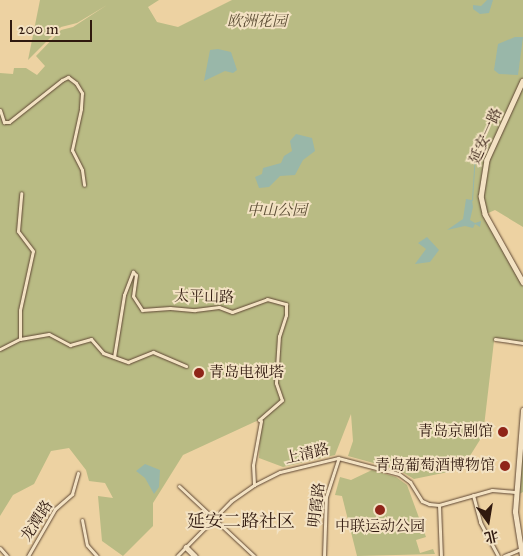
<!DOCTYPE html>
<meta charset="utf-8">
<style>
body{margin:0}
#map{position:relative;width:523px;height:556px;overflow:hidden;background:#edd2a2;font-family:"IM FELL Great Primer","Noto Serif SC",serif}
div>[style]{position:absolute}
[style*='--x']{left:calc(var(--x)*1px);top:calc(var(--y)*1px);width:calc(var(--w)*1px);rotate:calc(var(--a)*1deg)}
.green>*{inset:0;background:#b9bb84}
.water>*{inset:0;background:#99b7a9}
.stream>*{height:1px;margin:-0.5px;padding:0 0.5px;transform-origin:0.5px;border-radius:0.5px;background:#99b7a9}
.roads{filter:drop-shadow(0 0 1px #5f4734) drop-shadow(0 0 1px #5f4734)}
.minor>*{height:3px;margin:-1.5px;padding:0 1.5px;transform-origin:1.5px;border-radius:1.5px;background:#f3e2c3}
.tertiary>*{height:4.5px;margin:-2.25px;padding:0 2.25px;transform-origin:2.25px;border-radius:2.25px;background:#f3e2c3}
.secondary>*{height:4.5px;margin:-2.25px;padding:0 2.25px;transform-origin:2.25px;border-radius:2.25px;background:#f3e2c3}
.dots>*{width:14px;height:14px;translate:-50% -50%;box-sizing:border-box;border:2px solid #f3e2c3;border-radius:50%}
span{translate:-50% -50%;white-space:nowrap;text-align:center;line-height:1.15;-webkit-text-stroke:4px #f3e2c3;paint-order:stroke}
.park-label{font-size:15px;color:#594a32;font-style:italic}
.street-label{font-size:15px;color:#30190f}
.poi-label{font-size:15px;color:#30190f}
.left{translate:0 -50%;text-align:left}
.right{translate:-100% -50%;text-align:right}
.quarter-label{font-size:18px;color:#30190f}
.north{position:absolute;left:463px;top:496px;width:50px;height:50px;-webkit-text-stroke:4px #f3e2c3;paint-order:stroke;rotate:167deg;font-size:14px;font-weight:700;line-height:20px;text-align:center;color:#30190f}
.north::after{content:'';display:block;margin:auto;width:18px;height:22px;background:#30190f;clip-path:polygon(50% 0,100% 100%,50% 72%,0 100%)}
.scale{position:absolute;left:10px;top:20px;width:82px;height:22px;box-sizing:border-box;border:2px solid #30190f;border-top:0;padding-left:6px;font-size:15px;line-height:18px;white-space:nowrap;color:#30190f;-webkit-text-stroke:4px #f3e2c3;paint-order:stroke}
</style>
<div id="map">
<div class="green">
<i style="clip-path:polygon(40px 0,159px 0,148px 7px,157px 22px,178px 27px,232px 0,523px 0,523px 227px,495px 210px,486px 214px,523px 279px,523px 342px,494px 341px,483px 435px,468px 459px,454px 460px,453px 471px,414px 479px,399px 470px,348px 456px,353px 441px,351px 414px,335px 455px,283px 467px,259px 458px,261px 419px,183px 455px,153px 503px,153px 526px,123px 556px,102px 541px,98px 496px,113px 498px,105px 483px,89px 481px,86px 470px,69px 448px,51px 451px,34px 484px,13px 495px,0 516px,0 73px,13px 74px,14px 68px,26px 68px,37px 75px,45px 66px,36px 56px,61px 30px,73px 27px,107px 5px,77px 23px,61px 27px,28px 60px)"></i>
<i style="clip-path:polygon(523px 420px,523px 492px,519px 494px,518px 487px)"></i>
<i style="clip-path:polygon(372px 470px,396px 477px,407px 485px,426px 537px,416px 540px,420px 553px,433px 549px,435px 554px,357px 556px,342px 496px,335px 495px,340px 477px,351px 480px)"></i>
</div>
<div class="water">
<i style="clip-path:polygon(487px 0,493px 0,489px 13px,480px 14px,473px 9px,473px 5px,481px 6px)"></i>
<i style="clip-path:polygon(515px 37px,523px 37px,518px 75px,499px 74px,494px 70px,498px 44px)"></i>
<i style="clip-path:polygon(218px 49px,231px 52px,237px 70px,233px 73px,225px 71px,204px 81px,210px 50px)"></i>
<i style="clip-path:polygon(296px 134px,312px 138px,315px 151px,303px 160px,295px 175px,280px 176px,269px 187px,259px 188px,255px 177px,262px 174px,263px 168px,281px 163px,284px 156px,292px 151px,290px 141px)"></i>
<i style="clip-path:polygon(466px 199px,472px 200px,473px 207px,470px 220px,475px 223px,481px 221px,480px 227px,475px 224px,473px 228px,465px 226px,447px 230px,463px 219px)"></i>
<i style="clip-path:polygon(427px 237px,439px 250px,430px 262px,415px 264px,426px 249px,418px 243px)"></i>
<i style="clip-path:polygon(145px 464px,160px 470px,159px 487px,154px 494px,145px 478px,136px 471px)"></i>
</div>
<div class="stream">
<i style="--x:472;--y:200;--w:47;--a:-86.3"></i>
</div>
<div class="roads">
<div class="minor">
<i style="--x:0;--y:110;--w:13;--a:72"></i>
<i style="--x:4;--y:122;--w:5;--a:0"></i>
<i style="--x:9;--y:122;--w:68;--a:-38.4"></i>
<i style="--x:62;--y:80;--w:7;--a:-27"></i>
<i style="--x:68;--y:77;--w:10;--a:37"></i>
<i style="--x:76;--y:83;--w:12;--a:59"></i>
<i style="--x:82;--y:93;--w:16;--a:94"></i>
<i style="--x:81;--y:109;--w:42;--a:102.4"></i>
<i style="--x:72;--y:150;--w:22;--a:63"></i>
<i style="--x:82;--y:170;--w:15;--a:82"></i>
<i style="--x:20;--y:339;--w:29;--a:-90"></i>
<i style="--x:20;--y:310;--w:60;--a:-77.6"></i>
<i style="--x:33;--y:251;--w:25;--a:-127"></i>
<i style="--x:18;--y:231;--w:38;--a:-85"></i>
<i style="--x:495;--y:339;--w:28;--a:8"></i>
<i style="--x:0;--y:349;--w:22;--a:-27"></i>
<i style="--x:20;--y:339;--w:29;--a:-10"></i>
<i style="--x:49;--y:334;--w:24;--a:28"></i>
<i style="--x:70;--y:345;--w:22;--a:-16"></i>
<i style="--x:91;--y:339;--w:18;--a:49"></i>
<i style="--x:103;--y:353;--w:27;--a:20"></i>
<i style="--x:128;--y:362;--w:27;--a:-22"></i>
<i style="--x:153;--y:352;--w:36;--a:23"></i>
<i style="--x:114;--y:357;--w:63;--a:-80.8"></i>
<i style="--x:124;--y:295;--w:25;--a:-69"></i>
<i style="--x:133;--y:272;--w:4;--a:45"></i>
<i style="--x:136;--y:275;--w:21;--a:98"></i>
<i style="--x:133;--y:296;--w:17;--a:57"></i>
<i style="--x:142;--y:310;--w:28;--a:-4"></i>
<i style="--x:170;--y:308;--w:25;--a:5"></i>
<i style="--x:195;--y:310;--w:24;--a:-7"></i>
<i style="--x:219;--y:307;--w:14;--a:21"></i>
<i style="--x:232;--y:312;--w:37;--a:-20"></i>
<i style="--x:267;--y:299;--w:20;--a:15"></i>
<i style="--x:286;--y:304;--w:11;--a:90"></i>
<i style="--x:286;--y:315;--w:22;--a:108"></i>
<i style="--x:279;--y:336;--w:47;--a:93.7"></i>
<i style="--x:276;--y:383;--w:18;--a:71"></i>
<i style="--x:282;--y:400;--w:30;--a:139"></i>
<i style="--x:259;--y:420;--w:2;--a:27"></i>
<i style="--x:261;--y:421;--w:45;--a:100.3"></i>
<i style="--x:253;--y:465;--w:20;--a:87"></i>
<i style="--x:179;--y:486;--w:103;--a:43"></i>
<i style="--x:473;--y:495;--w:28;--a:75"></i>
<i style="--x:480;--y:522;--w:38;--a:62"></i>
<i style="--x:439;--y:505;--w:51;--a:87.8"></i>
<i style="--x:82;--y:520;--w:25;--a:79"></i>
<i style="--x:87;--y:545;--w:15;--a:48"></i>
<i style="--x:0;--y:548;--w:11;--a:49"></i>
<i style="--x:28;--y:556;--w:54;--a:-60.1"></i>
<i style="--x:55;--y:509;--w:23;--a:-41"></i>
<i style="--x:72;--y:494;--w:22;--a:-74"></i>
<i style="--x:177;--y:556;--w:77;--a:-45.5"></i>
<i style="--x:231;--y:501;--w:28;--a:-35"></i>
<i style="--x:254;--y:485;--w:29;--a:-27"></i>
<i style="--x:280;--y:472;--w:60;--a:-13.6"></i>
<i style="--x:338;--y:458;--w:63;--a:14.7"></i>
<i style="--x:399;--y:474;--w:14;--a:36"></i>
<i style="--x:410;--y:482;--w:22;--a:58"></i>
<i style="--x:422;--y:501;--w:8;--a:23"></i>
<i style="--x:429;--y:504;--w:10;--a:6"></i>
<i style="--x:439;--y:505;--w:55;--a:-15.8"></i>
<i style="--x:492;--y:490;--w:23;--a:5"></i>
<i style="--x:324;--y:556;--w:59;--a:-88.1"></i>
<i style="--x:326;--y:497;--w:40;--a:-72"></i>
<i style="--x:504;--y:556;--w:21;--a:-23"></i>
</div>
<div class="tertiary">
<i style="--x:186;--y:547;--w:13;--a:45"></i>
</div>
<div class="secondary">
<i style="--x:523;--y:81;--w:87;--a:114.5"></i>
<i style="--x:487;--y:160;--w:36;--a:99"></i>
<i style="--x:481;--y:196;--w:18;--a:77"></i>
<i style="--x:485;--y:214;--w:78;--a:60.8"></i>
<i style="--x:522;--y:556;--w:45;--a:-99"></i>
<i style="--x:515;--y:512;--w:102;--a:-85.5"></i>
</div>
</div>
<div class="dots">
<i style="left:199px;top:373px;background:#8f2418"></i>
<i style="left:503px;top:432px;background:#8f2418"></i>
<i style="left:505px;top:466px;background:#8f2418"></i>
<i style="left:380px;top:510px;background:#8f2418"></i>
</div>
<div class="park-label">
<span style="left:257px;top:22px">欧洲花园</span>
<span style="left:277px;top:211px">中山公园</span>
</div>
<div class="street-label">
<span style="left:486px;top:136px;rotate:-66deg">延安一路</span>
<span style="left:204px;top:297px;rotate:1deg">太平山路</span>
<span style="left:307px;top:454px;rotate:-13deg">上清路</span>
<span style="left:317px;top:505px;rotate:-83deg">明霞路</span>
<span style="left:37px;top:521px;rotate:-57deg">龙潭路</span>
</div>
<div class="poi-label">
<span class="left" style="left:209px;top:373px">青岛电视塔</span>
<span class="right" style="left:493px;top:432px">青岛京剧馆</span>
<span class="right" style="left:495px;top:466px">青岛葡萄酒博物馆</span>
<span style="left:380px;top:527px">中联运动公园</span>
</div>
<div class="quarter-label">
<span style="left:241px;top:521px">延安二路社区</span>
</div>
<div class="north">北</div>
<div class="scale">200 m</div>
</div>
